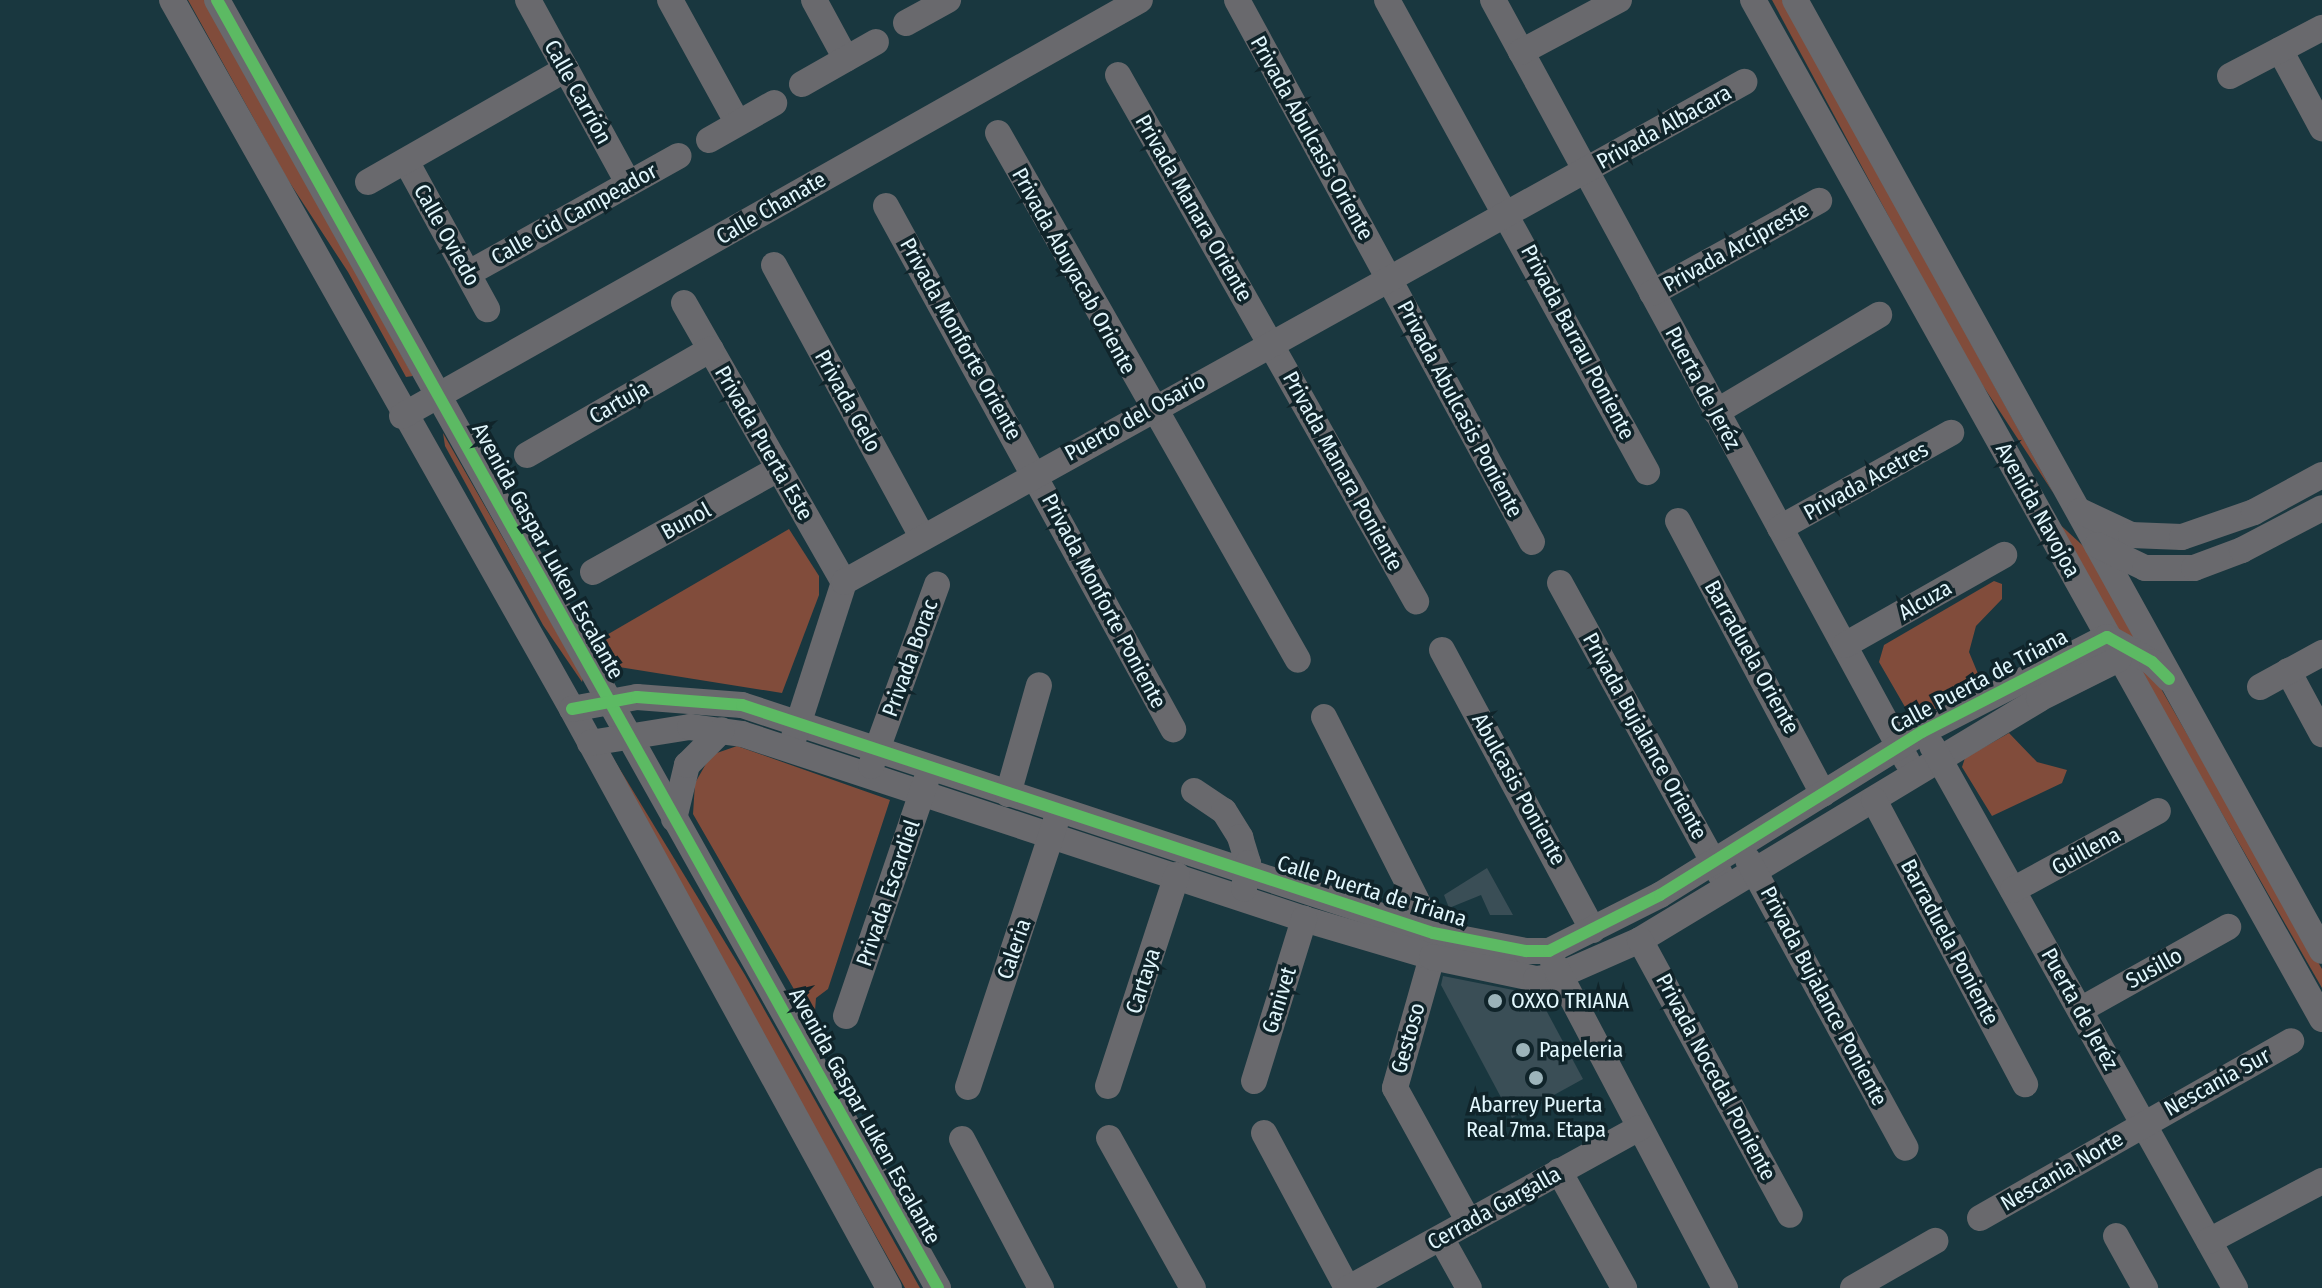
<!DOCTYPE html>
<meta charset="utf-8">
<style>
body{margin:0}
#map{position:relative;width:2322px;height:1288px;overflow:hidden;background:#19373f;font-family:"Fira Sans Condensed",sans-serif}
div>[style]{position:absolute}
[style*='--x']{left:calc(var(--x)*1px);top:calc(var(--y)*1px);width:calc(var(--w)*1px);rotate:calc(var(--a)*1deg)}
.green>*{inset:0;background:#814c3b}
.building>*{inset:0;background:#3a4e56}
.minor>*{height:26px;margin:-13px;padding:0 13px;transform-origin:13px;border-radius:13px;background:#69696d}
.cycleway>*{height:12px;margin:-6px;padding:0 6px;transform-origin:6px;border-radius:6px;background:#5cba63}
.dots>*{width:22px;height:22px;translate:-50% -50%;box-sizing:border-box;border:4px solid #10242a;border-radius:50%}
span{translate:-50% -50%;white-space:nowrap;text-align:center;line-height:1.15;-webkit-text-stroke:7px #10242a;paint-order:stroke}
.street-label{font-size:22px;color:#e2f7fd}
.poi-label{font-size:22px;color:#e2f7fd}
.left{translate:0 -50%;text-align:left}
</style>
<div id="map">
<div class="green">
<i style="clip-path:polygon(188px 0,205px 0,413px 376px,406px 377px,348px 272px,286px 177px)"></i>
<i style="clip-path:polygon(1772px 0,1782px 0,2054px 494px,1966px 360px)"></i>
<i style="clip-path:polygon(443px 433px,583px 678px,582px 682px,543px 625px,445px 446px)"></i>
<i style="clip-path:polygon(2055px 520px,2092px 554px,2139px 641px,2124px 642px)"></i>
<i style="clip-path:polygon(789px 529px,819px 576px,819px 595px,782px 693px,619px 667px,598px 640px)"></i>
<i style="clip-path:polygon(1994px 581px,2002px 584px,2002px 599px,1976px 626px,1969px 652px,1981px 681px,1927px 714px,1905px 707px,1879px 662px,1884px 645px)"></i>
<i style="clip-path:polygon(2144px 659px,2322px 969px,2322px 988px,2134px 660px)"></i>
<i style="clip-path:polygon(2009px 733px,2037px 762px,2067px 770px,2062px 783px,1992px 816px,1962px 767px,1965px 758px)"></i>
<i style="clip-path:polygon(737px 746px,890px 800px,828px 989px,816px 998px,814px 1024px,693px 814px,695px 783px,711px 755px)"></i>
<i style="clip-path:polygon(613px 758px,745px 975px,920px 1288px,905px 1288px,611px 764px)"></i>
</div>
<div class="building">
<i style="clip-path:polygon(1487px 868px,1513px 915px,1490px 915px,1481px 895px,1449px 908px,1444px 895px)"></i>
<i style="clip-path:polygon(1443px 976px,1538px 995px,1583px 1079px,1512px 1118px,1441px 985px)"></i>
</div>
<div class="minor">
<i style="--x:172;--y:0;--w:814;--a:60.57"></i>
<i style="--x:572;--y:709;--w:660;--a:61.3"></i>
<i style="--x:217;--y:0;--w:1476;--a:60.76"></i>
<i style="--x:528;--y:0;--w:209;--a:61.3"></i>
<i style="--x:670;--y:0;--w:139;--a:61.2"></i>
<i style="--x:814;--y:0;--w:67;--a:61.5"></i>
<i style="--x:1237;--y:0;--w:617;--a:61.44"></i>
<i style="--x:1387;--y:0;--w:539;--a:61.15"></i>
<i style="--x:1493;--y:0;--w:866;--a:61.45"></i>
<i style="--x:1753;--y:0;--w:1167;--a:60.82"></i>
<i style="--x:1795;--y:0;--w:1087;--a:61.01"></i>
<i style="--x:906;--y:23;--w:48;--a:-28.7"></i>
<i style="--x:2280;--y:50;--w:89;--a:61.7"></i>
<i style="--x:1521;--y:52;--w:111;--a:-28"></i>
<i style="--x:1118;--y:75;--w:605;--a:60.47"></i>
<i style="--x:2230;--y:76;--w:104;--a:-27.6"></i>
<i style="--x:802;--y:84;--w:85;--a:-29.6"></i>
<i style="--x:998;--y:133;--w:606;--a:60.35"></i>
<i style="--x:709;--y:140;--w:75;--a:-29.6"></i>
<i style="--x:406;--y:161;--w:169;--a:61.3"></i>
<i style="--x:368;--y:182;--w:228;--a:-29.7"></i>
<i style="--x:886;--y:206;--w:597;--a:61.24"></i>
<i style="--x:774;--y:265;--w:310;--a:61.4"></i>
<i style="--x:469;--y:273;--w:240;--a:-29.2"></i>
<i style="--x:1652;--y:293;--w:191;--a:-28.9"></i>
<i style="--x:684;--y:303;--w:322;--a:60.2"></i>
<i style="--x:1716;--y:412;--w:190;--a:-30.8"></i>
<i style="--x:402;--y:416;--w:847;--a:-29.41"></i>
<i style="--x:527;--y:455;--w:212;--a:-29.9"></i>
<i style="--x:2080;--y:511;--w:56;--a:25.2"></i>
<i style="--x:2131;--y:535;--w:51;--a:2.2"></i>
<i style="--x:2182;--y:537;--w:76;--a:-19.1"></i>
<i style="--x:2254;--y:512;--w:77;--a:-28.6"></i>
<i style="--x:1678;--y:521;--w:309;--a:62"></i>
<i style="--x:1780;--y:528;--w:196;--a:-29.1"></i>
<i style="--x:2097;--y:545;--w:53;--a:25.6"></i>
<i style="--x:2145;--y:568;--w:49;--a:0"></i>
<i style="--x:2194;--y:568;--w:51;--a:-20.6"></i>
<i style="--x:2242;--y:550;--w:90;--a:-27.7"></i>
<i style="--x:593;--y:572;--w:212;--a:-29.1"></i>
<i style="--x:1560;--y:583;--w:332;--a:61.2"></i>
<i style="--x:1845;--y:645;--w:183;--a:-29.5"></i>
<i style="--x:1442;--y:650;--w:318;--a:61.7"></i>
<i style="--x:2288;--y:671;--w:72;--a:61.6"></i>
<i style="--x:2260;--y:687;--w:71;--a:-28.7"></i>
<i style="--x:572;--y:709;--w:66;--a:-10.5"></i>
<i style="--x:637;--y:697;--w:105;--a:4.4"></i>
<i style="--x:742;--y:705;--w:728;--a:18.26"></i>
<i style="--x:1433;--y:933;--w:95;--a:11"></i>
<i style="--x:1526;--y:951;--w:23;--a:0"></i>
<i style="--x:1549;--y:951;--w:124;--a:-26.8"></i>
<i style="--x:1660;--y:895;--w:309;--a:-31.9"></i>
<i style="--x:1922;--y:732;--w:208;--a:-27.2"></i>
<i style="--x:2107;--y:637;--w:51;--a:29.1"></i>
<i style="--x:2152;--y:662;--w:24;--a:45"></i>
<i style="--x:1324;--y:717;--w:242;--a:63.2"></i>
<i style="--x:1433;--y:933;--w:24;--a:92"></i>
<i style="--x:1432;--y:957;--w:136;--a:105.8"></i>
<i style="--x:1395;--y:1088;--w:153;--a:61.1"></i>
<i style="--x:794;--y:737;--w:163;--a:-72.1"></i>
<i style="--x:844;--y:582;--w:1030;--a:-29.05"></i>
<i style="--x:590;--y:743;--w:101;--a:-9.1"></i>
<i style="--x:690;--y:727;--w:52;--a:7.7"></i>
<i style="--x:742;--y:734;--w:592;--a:18.22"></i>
<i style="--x:1304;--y:919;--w:134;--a:16.5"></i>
<i style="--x:1432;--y:957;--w:106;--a:11.9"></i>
<i style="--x:1536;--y:979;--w:22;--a:-8"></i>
<i style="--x:1558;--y:976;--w:90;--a:-23.7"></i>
<i style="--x:1640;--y:940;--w:466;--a:-31.1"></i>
<i style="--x:2039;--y:699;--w:89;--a:-26.6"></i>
<i style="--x:1932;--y:746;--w:621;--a:60.79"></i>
<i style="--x:871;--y:766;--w:193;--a:-70"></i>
<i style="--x:1194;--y:791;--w:36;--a:34"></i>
<i style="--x:1224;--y:811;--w:31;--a:58"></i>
<i style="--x:1240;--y:837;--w:27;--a:73"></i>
<i style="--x:1248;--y:863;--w:26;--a:99"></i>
<i style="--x:1008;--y:794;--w:113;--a:-74.1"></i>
<i style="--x:1874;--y:800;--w:322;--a:62"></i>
<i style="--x:674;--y:819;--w:56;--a:-76.5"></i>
<i style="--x:687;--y:765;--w:49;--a:-45"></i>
<i style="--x:1748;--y:860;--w:328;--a:61.3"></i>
<i style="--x:2013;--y:890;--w:165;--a:-28.6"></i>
<i style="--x:1640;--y:940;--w:313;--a:61.4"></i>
<i style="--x:1553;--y:962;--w:369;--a:62.2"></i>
<i style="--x:2080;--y:1010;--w:170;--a:-29.3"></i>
<i style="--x:846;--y:1016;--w:248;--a:-71.2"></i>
<i style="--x:1254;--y:1081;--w:170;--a:-72.8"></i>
<i style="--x:1108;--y:1086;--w:222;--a:-71.9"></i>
<i style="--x:968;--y:1087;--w:280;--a:-71.7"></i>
<i style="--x:1264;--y:1133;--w:176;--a:61.8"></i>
<i style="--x:1109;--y:1138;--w:172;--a:60.8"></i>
<i style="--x:962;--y:1139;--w:169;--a:62.1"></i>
<i style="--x:1559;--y:1171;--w:134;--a:60.9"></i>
<i style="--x:1980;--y:1218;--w:358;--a:-29.6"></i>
<i style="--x:2116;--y:1236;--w:60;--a:60.9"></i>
<i style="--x:1441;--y:1238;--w:57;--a:60.8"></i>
<i style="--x:2209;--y:1241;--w:128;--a:-28"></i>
<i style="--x:1349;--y:1288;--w:331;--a:-28.9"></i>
<i style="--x:1853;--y:1288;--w:95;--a:-29.8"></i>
</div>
<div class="cycleway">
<i style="--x:217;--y:0;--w:1476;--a:60.76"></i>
<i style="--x:572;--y:709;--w:66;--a:-10.5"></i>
<i style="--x:637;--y:697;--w:105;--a:4.4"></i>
<i style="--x:742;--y:705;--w:728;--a:18.26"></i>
<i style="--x:1433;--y:933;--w:95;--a:11"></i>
<i style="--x:1526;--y:951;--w:23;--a:0"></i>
<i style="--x:1549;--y:951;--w:124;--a:-26.8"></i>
<i style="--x:1660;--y:895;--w:309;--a:-31.9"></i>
<i style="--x:1922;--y:732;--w:208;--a:-27.2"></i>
<i style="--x:2107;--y:637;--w:51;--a:29.1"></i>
<i style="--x:2152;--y:662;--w:24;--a:45"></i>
</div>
<div class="dots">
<i style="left:1495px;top:1001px;background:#9cb4ba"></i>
<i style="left:1523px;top:1050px;background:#9cb4ba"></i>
<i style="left:1536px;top:1078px;background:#9cb4ba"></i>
</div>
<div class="street-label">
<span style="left:578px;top:92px;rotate:61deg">Calle Carrión</span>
<span style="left:1664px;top:127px;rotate:-29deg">Privada Albacara</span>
<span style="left:1312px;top:138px;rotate:61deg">Privada Abulcasis Oriente</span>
<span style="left:771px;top:208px;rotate:-30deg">Calle Chanate</span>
<span style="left:1194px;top:208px;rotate:60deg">Privada Manara Oriente</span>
<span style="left:574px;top:214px;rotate:-29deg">Calle Cid Campeador</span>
<span style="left:447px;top:235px;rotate:61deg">Calle Oviedo</span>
<span style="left:1736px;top:247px;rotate:-29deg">Privada Arcipreste</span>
<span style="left:1074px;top:271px;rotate:61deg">Privada Abuyacab Oriente</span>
<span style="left:961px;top:339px;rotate:61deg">Privada Monforte Oriente</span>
<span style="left:1578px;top:342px;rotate:62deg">Privada Barrau Poniente</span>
<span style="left:1703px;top:388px;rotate:62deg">Puerta de Jeréz</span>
<span style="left:848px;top:401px;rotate:61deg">Privada Gelo</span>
<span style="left:619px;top:402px;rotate:-30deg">Cartuja</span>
<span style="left:1460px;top:409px;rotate:62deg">Privada Abulcasis Poniente</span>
<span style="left:1135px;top:417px;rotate:-29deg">Puerto del Osario</span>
<span style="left:764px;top:443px;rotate:60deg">Privada Puerta Este</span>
<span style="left:1343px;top:471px;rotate:61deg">Privada Manara Poniente</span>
<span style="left:1866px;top:481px;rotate:-29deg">Privada Acetres</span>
<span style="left:2038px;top:510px;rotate:61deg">Avenida Navojoa</span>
<span style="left:686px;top:521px;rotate:-29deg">Bunol</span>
<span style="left:548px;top:551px;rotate:61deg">Avenida Gaspar Luken Escalante</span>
<span style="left:1925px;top:600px;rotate:-30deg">Alcuza</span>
<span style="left:1104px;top:601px;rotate:62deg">Privada Monforte Poniente</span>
<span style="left:1752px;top:657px;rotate:61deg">Barraduela Oriente</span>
<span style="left:910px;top:658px;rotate:-70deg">Privada Borac</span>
<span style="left:1979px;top:681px;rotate:-28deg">Calle Puerta de Triana</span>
<span style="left:1645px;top:736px;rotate:61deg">Privada Bujalance Oriente</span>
<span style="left:1519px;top:789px;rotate:61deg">Abulcasis Poniente</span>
<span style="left:2086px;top:851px;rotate:-29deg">Guillena</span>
<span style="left:1372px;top:891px;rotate:17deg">Calle Puerta de Triana</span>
<span style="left:888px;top:893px;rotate:-71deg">Privada Escardiel</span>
<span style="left:1950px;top:942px;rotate:62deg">Barraduela Poniente</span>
<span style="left:1014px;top:949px;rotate:-71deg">Caleria</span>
<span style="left:2154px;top:968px;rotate:-29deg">Susillo</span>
<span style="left:1143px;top:981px;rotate:-72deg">Cartaya</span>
<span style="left:1824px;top:996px;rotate:62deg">Privada Bujalance Poniente</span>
<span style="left:1279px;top:1000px;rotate:-73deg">Ganivet</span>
<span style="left:2080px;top:1009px;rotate:61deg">Puerta de Jeréz</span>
<span style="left:1408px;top:1038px;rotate:-74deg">Gestoso</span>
<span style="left:1716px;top:1077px;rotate:62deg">Privada Nocedal Poniente</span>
<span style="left:2217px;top:1082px;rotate:-29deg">Nescania Sur</span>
<span style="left:865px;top:1116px;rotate:61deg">Avenida Gaspar Luken Escalante</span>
<span style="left:2062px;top:1171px;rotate:-30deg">Nescania Norte</span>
<span style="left:1494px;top:1208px;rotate:-29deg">Cerrada Gargalla</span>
</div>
<div class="poi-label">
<span class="left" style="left:1511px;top:1001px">OXXO TRIANA</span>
<span class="left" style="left:1539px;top:1050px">Papeleria</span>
<span style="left:1536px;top:1117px">Abarrey Puerta<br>Real 7ma. Etapa</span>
</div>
</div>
